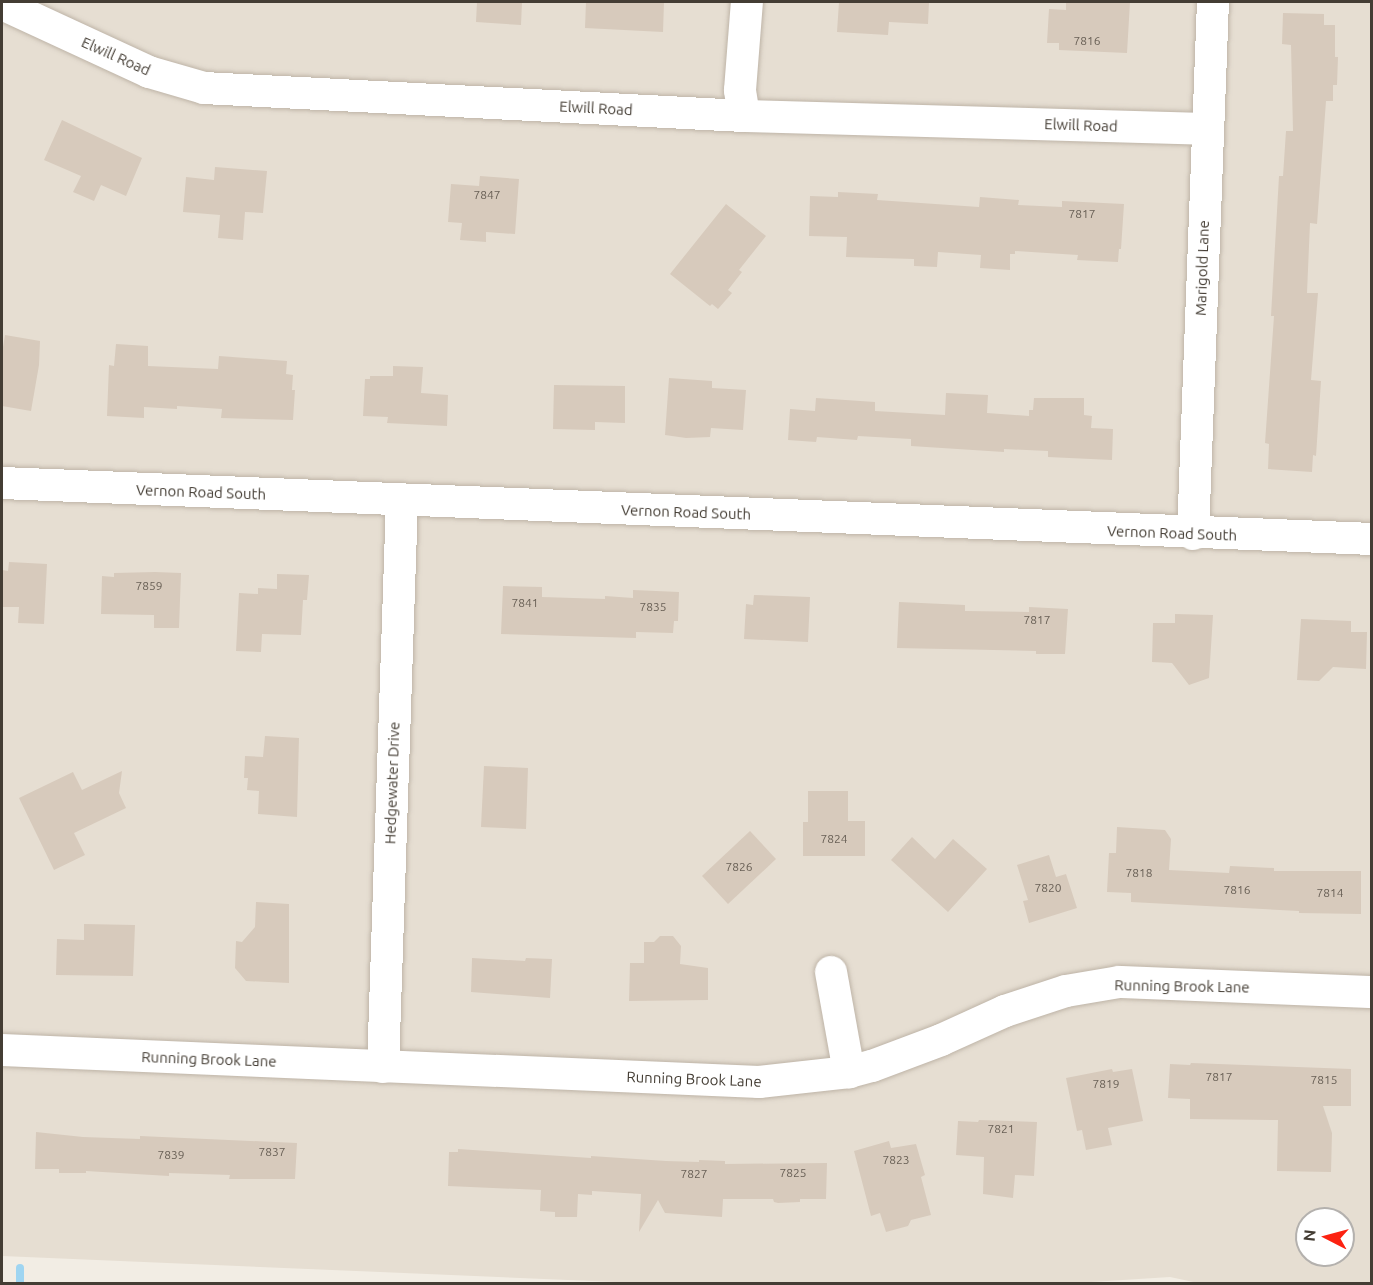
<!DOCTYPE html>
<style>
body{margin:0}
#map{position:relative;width:1373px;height:1285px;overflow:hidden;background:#f2ede4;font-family:Ubuntu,sans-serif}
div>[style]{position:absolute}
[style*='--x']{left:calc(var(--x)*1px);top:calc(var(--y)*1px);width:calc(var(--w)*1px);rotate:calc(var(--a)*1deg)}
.residential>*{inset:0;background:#e6ded2}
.stream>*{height:8px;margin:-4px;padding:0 4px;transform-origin:4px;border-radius:4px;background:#9fd5f1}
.building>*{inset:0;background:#d7cabc}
.roads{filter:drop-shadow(0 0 2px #beb4a7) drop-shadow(0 0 2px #beb4a7)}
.minor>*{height:32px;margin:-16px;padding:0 16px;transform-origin:16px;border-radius:16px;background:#fff}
span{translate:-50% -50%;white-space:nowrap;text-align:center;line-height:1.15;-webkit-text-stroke:4.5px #fff;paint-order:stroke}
.number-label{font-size:12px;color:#696056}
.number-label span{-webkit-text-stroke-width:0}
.street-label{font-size:15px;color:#443d34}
.frame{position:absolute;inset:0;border:3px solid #443d34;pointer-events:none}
.north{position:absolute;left:1295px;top:1207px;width:60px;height:60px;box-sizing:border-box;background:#fff;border:2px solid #b4b1ae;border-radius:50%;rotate:276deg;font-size:16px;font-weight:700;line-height:24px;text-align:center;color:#443d34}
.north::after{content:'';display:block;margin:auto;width:21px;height:27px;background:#fc2211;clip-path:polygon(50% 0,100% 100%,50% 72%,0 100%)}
</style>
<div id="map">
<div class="residential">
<i style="clip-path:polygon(evenodd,2px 2px,1371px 2px,1371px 1283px,1203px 1284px,1170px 1277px,1060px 1284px,640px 1283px,2px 1256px,2px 2px,1307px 1219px,1343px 1219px,1343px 1255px,1307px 1255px,1307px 1219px)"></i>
</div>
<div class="stream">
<i style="--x:20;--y:1268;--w:16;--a:90"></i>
</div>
<div class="building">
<i style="clip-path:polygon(477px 2px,522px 2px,521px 25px,476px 22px)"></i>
<i style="clip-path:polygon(586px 2px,664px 2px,663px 32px,585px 28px)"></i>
<i style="clip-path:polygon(839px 2px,929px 2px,928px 24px,889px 22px,888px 35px,837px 32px)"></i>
<i style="clip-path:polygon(1066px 2px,1130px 2px,1127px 53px,1059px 50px,1059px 43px,1047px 43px,1049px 9px,1066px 10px)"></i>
<i style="clip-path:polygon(1283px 13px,1324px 14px,1324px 25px,1335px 25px,1335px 57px,1338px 57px,1337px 85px,1333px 85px,1333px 101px,1326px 101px,1317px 224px,1310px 223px,1307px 293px,1318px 293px,1311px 380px,1321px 381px,1316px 456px,1313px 455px,1312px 472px,1268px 469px,1269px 444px,1265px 443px,1274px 316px,1271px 316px,1279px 176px,1283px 176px,1286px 131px,1293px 131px,1291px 45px,1282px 44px)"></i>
<i style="clip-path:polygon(62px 120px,142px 158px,126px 196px,101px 185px,94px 201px,73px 192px,81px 176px,44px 160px)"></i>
<i style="clip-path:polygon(215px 167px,267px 171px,263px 213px,245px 212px,243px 240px,218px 238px,220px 215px,183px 212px,186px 177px,214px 180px)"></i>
<i style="clip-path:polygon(480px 176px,519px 179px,515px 234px,486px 232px,486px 242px,460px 240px,462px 223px,448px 222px,451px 184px,479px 186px)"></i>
<i style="clip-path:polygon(838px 192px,878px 194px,877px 200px,979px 207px,980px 197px,1019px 200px,1018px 205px,1062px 207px,1062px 201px,1124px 204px,1121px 249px,1119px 249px,1118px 262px,1077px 260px,1078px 255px,1015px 251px,1015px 254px,1010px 254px,1010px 270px,980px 268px,981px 255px,938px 252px,937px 267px,914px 266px,914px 259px,846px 257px,847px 237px,809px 236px,810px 196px,838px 197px)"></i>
<i style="clip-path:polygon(726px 204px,766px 236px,739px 270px,742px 272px,728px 290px,732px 293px,718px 309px,712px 304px,710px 306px,670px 274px)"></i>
<i style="clip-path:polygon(5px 335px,40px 341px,39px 365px,31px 411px,2px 406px,2px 353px)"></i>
<i style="clip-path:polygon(116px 344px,148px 346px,148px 366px,218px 369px,219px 356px,287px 361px,286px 374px,293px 375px,292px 390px,295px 390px,293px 420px,221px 418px,222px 409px,177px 406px,177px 409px,144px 407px,144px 418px,107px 416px,109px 365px,114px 366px)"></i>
<i style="clip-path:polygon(393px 366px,423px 367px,421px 393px,448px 395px,447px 426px,387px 423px,388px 417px,363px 416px,365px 379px,370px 379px,370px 376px,393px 376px)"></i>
<i style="clip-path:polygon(669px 378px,712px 381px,712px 388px,746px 390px,743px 430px,711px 428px,710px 437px,686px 438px,665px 435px)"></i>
<i style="clip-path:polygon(554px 385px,625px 386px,625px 423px,595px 422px,595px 430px,553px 429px)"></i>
<i style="clip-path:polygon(946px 393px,988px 395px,987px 413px,1029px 416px,1029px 410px,1033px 410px,1034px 398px,1084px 398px,1084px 415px,1092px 416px,1091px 428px,1113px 429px,1112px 460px,1048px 457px,1048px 451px,1004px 449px,1004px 452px,911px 446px,911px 439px,858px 436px,857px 440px,817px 437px,816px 442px,788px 440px,790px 409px,815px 411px,816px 398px,875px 402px,875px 411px,945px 415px)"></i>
<i style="clip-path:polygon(9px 562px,47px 564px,44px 624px,18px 623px,19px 607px,2px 607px,2px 570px,8px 571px)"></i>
<i style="clip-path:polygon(155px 572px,181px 573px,179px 628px,154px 628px,154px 615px,101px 614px,102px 576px,114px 577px,114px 573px)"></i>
<i style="clip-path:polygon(277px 574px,309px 575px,307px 600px,303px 600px,301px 635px,262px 634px,261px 652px,236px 651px,239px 593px,258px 594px,258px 588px,277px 589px)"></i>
<i style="clip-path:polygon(503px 586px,542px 587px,542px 597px,605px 599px,605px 596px,633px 598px,633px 590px,679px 592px,678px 621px,674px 621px,673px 633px,636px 632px,636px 638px,501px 634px)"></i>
<i style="clip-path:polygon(754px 595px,810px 597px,808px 642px,744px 639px,746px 604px,753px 605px)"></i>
<i style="clip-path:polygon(899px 602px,965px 605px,965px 611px,1029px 612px,1029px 607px,1068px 609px,1065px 654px,1036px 654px,1036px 651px,897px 648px)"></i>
<i style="clip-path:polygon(1175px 614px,1213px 615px,1209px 678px,1189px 685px,1172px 663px,1152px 662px,1153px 623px,1175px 623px)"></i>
<i style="clip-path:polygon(1301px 619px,1351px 621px,1351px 632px,1367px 632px,1366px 669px,1333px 667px,1319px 681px,1297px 680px)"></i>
<i style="clip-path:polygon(265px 736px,299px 738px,297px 817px,258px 814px,259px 791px,247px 790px,248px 778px,244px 778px,245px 756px,263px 757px)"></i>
<i style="clip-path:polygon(484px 766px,528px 768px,526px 829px,481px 827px)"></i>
<i style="clip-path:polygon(122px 771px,119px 793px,126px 808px,74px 833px,85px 855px,54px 870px,19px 798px,73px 772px,82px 790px)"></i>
<i style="clip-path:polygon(808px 791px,848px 791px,848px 821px,865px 821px,865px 856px,803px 856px,803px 822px,808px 822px)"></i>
<i style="clip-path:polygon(1117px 827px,1165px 830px,1171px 839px,1169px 870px,1229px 873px,1230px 866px,1274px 868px,1274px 871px,1361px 871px,1361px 914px,1299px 913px,1299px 911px,1131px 902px,1131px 893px,1107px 892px,1109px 853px,1116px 853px)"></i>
<i style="clip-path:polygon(750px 831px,776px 859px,728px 904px,702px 876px)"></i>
<i style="clip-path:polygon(912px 837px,935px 859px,953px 839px,987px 869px,948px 912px,891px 860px)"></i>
<i style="clip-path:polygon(1049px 855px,1056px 877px,1066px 874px,1077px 908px,1029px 923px,1023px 901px,1028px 900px,1017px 865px)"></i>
<i style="clip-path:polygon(256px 902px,289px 904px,289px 983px,246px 981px,235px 968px,236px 941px,242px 942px,255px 927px)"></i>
<i style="clip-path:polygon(84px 924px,135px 925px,133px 976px,56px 975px,57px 939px,84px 940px)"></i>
<i style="clip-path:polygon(660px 936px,673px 936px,681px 946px,680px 964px,708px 968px,708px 1000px,629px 1001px,630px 963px,644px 963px,644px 942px,654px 942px)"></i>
<i style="clip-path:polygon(472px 958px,525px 961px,526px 958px,552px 959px,550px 998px,471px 992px)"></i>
<i style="clip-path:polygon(1191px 1063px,1351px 1069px,1351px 1106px,1323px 1106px,1332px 1133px,1331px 1172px,1277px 1171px,1278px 1120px,1190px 1119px,1190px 1099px,1168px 1098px,1170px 1064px,1190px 1065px)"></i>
<i style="clip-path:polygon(1112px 1069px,1113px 1072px,1132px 1069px,1143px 1121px,1108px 1128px,1112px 1145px,1086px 1150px,1082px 1130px,1077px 1131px,1066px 1078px)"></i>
<i style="clip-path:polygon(979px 1120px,1037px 1122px,1034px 1176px,1015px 1175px,1013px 1198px,983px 1194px,984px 1157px,956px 1155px,958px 1121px,978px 1122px)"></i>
<i style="clip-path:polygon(36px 1132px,83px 1137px,140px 1139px,140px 1136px,297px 1143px,295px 1179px,229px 1179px,230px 1175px,169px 1173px,169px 1176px,86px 1171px,86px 1173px,59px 1173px,59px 1169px,35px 1169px)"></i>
<i style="clip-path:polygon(889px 1141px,891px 1148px,916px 1144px,925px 1175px,921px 1177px,931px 1215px,911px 1220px,908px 1226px,886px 1232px,880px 1213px,871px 1216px,854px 1151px)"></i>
<i style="clip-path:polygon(458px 1149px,591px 1158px,591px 1156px,666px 1161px,699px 1162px,699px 1160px,725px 1161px,725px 1164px,827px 1163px,826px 1199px,800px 1199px,800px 1202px,778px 1203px,774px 1202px,773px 1199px,723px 1199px,722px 1217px,665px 1213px,658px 1200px,639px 1232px,641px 1194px,592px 1191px,592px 1195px,578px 1194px,577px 1217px,555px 1217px,555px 1212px,540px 1211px,541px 1190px,448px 1186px,449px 1152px,458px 1152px)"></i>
</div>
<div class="roads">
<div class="minor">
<i style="--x:2;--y:4;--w:162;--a:24.8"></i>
<i style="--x:149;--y:72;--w:57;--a:16.2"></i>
<i style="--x:204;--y:88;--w:541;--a:2.97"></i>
<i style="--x:744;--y:116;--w:463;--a:1.6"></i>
<i style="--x:744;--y:116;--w:26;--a:-99"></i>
<i style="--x:740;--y:90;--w:88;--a:-85.5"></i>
<i style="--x:2;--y:483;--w:1371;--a:2.34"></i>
<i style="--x:1193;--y:534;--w:532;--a:-87.85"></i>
<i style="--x:831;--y:972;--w:102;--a:79.8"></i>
<i style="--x:2;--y:1050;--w:758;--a:2.42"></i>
<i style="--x:759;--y:1082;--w:91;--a:-6.3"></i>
<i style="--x:849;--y:1072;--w:24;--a:-15"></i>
<i style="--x:872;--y:1066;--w:74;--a:-20.6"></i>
<i style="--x:941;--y:1040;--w:70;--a:-24.4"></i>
<i style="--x:1005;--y:1011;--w:64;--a:-18.2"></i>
<i style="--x:1066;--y:991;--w:54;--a:-9.6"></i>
<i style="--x:1119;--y:982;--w:253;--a:2.3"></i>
<i style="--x:383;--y:1067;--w:567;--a:-88.08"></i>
</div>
</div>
<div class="number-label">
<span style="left:1087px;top:41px">7816</span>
<span style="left:487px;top:195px">7847</span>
<span style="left:1082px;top:214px">7817</span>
<span style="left:149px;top:586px">7859</span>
<span style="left:525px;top:603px">7841</span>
<span style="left:653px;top:607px">7835</span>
<span style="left:1037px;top:620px">7817</span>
<span style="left:834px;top:839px">7824</span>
<span style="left:739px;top:867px">7826</span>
<span style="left:1139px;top:873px">7818</span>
<span style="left:1048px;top:888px">7820</span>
<span style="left:1237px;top:890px">7816</span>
<span style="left:1330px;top:893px">7814</span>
<span style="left:1219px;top:1077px">7817</span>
<span style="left:1324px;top:1080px">7815</span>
<span style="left:1106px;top:1084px">7819</span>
<span style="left:1001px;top:1129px">7821</span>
<span style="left:272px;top:1152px">7837</span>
<span style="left:171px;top:1155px">7839</span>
<span style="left:896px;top:1160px">7823</span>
<span style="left:793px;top:1173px">7825</span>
<span style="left:694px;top:1174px">7827</span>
</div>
<div class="street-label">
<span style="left:116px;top:56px;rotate:24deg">Elwill Road</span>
<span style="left:596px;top:108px;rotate:3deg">Elwill Road</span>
<span style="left:1081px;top:125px;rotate:2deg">Elwill Road</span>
<span style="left:1202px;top:268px;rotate:-88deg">Marigold Lane</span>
<span style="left:201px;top:492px;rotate:2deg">Vernon Road South</span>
<span style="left:686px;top:512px;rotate:2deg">Vernon Road South</span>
<span style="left:1172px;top:533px;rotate:2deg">Vernon Road South</span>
<span style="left:392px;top:783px;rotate:-88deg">Hedgewater Drive</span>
<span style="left:1182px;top:986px;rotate:1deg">Running Brook Lane</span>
<span style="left:209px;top:1059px;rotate:2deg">Running Brook Lane</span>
<span style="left:694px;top:1079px;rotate:2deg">Running Brook Lane</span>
</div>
<div class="frame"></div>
<div class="north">N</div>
</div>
